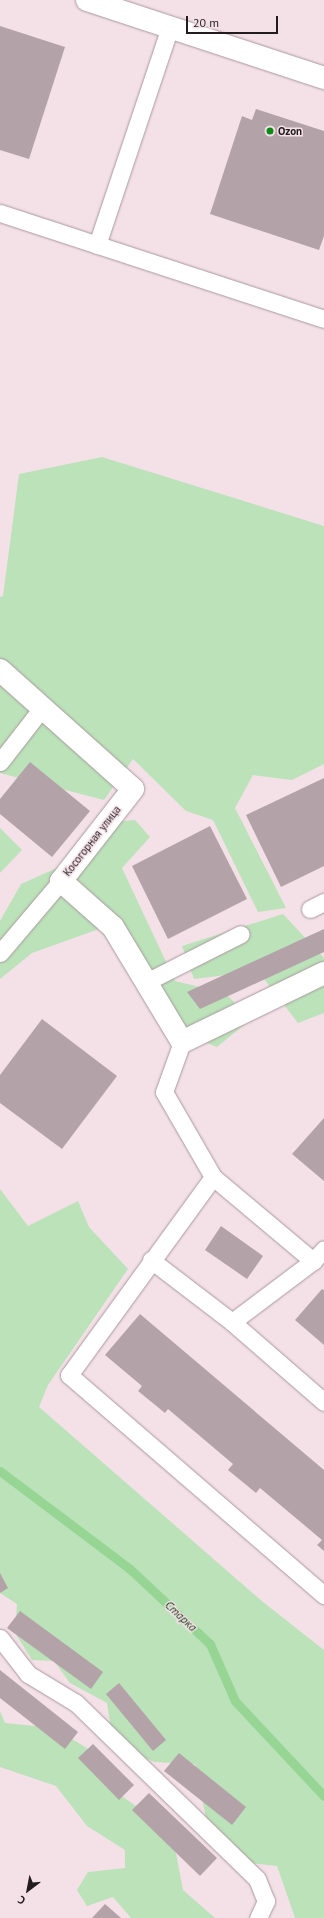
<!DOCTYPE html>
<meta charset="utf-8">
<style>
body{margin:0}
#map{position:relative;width:324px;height:1918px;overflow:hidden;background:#f4e1e8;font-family:"PT Sans",sans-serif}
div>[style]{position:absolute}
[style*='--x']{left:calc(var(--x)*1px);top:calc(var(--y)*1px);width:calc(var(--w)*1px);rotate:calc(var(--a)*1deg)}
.green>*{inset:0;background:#bbe2b9}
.stream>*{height:9px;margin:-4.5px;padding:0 4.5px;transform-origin:4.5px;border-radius:4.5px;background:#96d593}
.building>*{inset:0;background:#b4a2a9}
.roads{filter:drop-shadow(0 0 1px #a9989e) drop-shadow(0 0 1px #a9989e)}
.lane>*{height:17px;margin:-8.5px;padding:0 8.5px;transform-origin:8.5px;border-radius:8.5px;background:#fff}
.street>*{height:22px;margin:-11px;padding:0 11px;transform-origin:11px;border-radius:11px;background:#fff}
.dots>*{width:11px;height:11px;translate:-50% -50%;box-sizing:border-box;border:2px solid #f4e1e8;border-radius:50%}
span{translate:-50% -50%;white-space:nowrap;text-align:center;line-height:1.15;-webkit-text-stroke:3px #f4e1e8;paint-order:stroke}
.poi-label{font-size:11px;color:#221c1e;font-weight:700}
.left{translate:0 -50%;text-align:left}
.street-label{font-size:11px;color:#221c1e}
.water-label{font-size:12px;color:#113c11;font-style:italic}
.north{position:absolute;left:8px;top:1870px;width:40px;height:40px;-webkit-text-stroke:3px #f4e1e8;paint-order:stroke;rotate:212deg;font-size:11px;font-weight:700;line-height:16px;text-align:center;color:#221c1e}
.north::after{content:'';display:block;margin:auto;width:14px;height:18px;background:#221c1e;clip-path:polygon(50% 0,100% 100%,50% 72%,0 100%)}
.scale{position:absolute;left:186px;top:16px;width:92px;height:18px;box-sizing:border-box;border:2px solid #221c1e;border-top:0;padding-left:5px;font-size:12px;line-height:14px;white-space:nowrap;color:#221c1e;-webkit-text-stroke:3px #f4e1e8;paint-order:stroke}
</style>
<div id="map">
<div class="green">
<i style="clip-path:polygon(102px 457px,324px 526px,324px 764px,292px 780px,253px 775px,235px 808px,286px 908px,258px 912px,213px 820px,186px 811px,133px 759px,104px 800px,0 773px,0 597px,3px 596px,19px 474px)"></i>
<i style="clip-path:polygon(135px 820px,150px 837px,122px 868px,175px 981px,225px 993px,251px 1019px,217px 1047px,181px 1033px,99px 929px,32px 953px,0 979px,0 921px,21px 884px,59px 867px,96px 824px)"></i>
<i style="clip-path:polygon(0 828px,22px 850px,0 873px)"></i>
<i style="clip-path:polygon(283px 914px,324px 958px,324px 1013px,298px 1023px,258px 971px,194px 979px,182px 946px)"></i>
<i style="clip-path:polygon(0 1189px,28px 1226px,78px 1201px,89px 1227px,128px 1269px,48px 1385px,39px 1407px,263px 1602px,324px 1650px,324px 1918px,295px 1918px,277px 1866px,232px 1861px,206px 1818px,195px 1764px,155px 1762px,114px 1748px,107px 1703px,70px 1683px,54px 1661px,32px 1660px,15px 1633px,17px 1604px,0 1593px)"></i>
<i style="clip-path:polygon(0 1711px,5px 1723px,54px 1728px,90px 1750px,119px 1794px,172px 1832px,183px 1890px,215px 1918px,131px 1918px,113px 1897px,87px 1906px,77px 1890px,88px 1872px,125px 1868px,125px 1850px,87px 1826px,56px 1786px,0 1767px)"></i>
</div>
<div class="stream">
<i style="--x:0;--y:1471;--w:163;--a:37"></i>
<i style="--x:130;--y:1569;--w:110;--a:43.2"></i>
<i style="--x:210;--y:1644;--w:62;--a:66.3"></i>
<i style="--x:235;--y:1701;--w:130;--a:46.9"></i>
</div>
<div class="building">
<i style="clip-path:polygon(0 26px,65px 47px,29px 159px,0 150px)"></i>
<i style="clip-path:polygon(256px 109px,324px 131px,324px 236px,319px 250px,210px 214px,242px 116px,252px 120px)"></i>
<i style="clip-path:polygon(30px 762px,90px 811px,52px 857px,0 814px,0 799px)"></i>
<i style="clip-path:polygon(324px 778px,324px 866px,281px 887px,246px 815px)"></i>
<i style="clip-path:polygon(210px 826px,247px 899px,168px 939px,132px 866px)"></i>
<i style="clip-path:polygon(324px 929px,324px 952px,200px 1009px,187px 992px)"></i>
<i style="clip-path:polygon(42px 1019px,117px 1076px,62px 1149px,0 1103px,0 1075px)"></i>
<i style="clip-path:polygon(324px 1118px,324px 1181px,292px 1154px)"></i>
<i style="clip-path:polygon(221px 1226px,263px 1256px,247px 1279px,205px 1250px)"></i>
<i style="clip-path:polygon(322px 1289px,324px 1290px,324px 1345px,295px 1320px)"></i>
<i style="clip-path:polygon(140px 1314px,324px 1470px,324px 1551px,317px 1545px,322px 1540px,260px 1488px,256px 1493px,228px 1470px,233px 1464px,168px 1409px,165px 1413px,138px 1391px,142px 1386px,105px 1355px)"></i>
<i style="clip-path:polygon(0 1573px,8px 1588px,0 1593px)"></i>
<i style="clip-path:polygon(20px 1611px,103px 1672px,91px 1689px,7px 1628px)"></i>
<i style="clip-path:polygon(0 1670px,78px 1732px,65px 1749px,0 1698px)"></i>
<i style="clip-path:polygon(119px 1683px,166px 1740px,153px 1751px,106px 1694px)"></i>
<i style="clip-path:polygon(93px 1744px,134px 1785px,119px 1800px,78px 1758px)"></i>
<i style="clip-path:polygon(179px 1753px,246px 1807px,232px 1825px,164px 1771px)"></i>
<i style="clip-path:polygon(149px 1793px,217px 1858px,200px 1876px,132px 1810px)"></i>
<i style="clip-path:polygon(105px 1904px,121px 1918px,92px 1918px)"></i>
</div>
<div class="roads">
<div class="lane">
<i style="--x:0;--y:213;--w:341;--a:18.1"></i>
<i style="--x:97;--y:245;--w:230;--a:-71.5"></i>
<i style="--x:0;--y:762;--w:68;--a:-52.1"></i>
<i style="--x:310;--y:909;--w:16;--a:-27"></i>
<i style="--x:0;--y:953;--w:94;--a:-49.7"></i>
<i style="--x:146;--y:982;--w:106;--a:-26.8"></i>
<i style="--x:182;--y:1042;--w:53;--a:109.8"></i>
<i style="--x:164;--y:1092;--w:98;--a:60"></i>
<i style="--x:213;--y:1177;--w:245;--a:126"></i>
<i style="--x:69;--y:1375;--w:337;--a:40.8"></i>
<i style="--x:213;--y:1177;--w:131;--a:40"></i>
<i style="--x:151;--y:1260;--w:102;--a:37.4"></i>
<i style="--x:232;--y:1322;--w:122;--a:41"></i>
<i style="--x:232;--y:1322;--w:101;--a:-37"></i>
<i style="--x:313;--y:1261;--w:16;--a:-47"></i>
<i style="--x:0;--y:1638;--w:46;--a:52.1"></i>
<i style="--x:28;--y:1674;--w:56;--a:31.1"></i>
<i style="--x:76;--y:1703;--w:252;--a:44.2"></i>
<i style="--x:257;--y:1879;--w:24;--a:68"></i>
<i style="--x:266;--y:1901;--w:19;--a:115"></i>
</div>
<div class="street">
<i style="--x:87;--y:0;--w:250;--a:18.2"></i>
<i style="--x:0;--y:670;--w:178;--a:41.8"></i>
<i style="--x:133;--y:789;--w:117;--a:128"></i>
<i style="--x:61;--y:881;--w:69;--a:41.5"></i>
<i style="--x:113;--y:927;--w:134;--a:59"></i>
<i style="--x:182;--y:1042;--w:158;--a:-25.9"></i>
</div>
</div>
<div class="dots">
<i style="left:270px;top:131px;background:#0a8b16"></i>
</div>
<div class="poi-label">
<span class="left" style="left:278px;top:131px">Ozon</span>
</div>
<div class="street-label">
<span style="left:92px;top:841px;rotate:-52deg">Косогорная улица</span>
</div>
<div class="water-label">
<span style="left:181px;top:1616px;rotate:43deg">Старка</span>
</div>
<div class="north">С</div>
<div class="scale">20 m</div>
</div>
